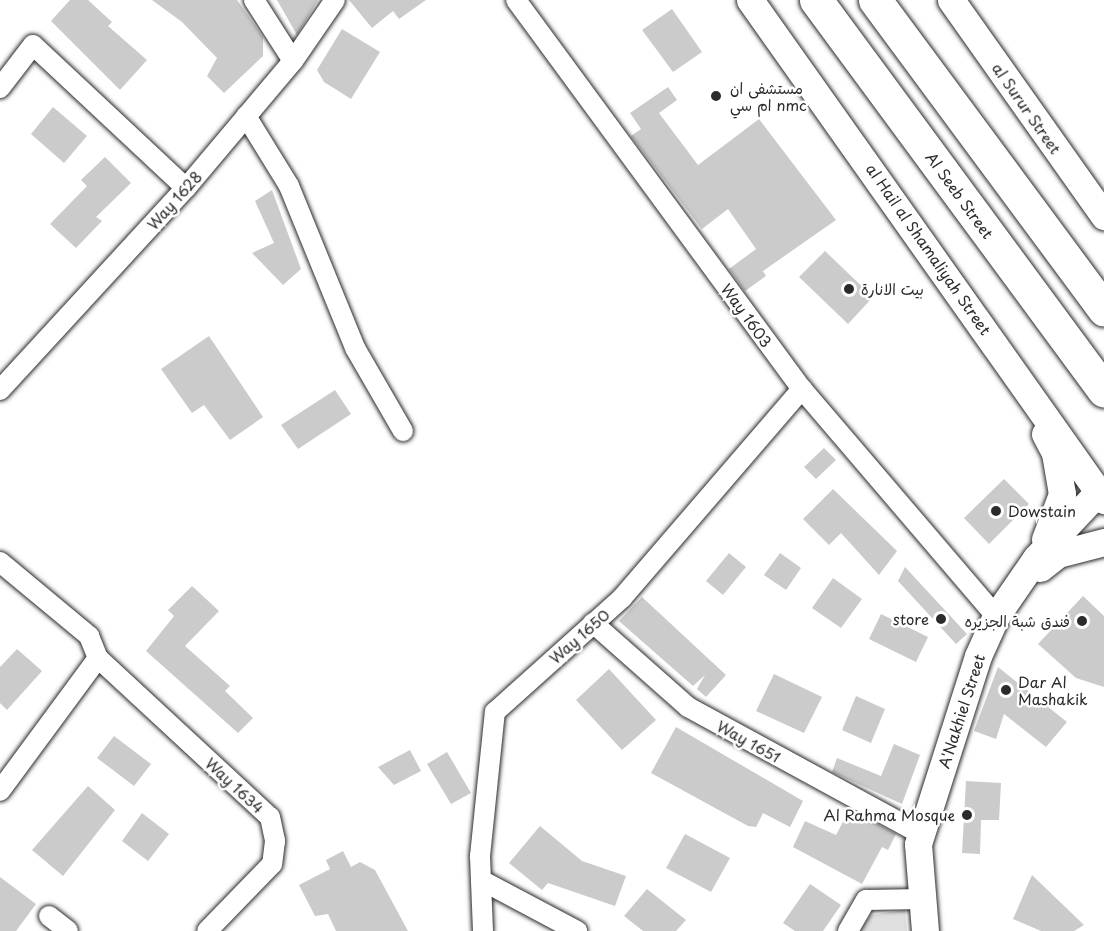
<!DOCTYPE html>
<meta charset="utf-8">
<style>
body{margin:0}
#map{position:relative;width:1104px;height:931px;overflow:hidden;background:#fff;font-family:"Playpen Sans","Playpen Sans Arabic",sans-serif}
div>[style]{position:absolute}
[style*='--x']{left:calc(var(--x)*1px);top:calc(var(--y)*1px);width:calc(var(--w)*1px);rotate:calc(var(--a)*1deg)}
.green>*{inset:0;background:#e0e0e0}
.building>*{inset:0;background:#cbcbcb}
.roads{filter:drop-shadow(0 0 2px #2b2b2b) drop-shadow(0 0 2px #2b2b2b)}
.street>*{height:20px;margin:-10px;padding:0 10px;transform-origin:10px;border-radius:10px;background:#fff}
.secondary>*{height:27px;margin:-13.5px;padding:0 13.5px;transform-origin:13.5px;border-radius:13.5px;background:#fff}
.highway>*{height:33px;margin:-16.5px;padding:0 16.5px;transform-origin:16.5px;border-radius:16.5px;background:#fff}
.dots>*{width:16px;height:16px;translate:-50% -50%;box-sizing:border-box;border:3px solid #fff;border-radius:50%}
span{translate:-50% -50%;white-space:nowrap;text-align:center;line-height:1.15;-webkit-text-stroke:5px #fff;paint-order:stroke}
.poi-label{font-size:15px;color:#2b2b2b}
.left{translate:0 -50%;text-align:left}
.right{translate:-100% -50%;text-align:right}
.street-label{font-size:15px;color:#2b2b2b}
</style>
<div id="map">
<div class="green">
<i style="clip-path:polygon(905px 910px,907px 931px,859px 931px,871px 915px)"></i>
</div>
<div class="building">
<i style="clip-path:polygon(70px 0,88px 0,112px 22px,108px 26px,147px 60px,120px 90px,51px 21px)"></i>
<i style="clip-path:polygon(152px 0,237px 0,263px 37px,263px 56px,224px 93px,207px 76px,217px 58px,182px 22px)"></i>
<i style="clip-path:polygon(277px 0,318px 0,297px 35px)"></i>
<i style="clip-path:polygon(349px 0,426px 0,399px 19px,393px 11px,372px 28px)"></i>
<i style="clip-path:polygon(672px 9px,702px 52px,673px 72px,642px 30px)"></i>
<i style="clip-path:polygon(342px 29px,380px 52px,351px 99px,324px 82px,317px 70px)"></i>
<i style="clip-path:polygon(668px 87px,677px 100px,659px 113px,698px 165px,759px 119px,836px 220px,763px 271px,766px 276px,745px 291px,729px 269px,756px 249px,728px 209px,702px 229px,631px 136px,641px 129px,630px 113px)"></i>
<i style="clip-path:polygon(53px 107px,87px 136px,64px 163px,31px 134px)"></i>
<i style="clip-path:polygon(105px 157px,131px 183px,96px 217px,102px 221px,76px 248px,50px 224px,87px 186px,81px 180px)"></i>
<i style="clip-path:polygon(272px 190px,301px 269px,283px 285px,252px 253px,274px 243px,255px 201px)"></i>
<i style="clip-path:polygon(825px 251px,873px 297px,848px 324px,799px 277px)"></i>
<i style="clip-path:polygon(209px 336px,263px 417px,230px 440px,204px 405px,192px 413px,161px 369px)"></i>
<i style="clip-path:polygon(335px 390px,351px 414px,298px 449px,281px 425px)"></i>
<i style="clip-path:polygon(824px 448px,836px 460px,816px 479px,804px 467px)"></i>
<i style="clip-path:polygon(1004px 479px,1029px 504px,989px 544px,964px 518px)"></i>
<i style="clip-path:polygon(833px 489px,897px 551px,879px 575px,841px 533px,829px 545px,803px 519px)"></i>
<i style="clip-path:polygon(729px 553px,746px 567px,723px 595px,706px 581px)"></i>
<i style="clip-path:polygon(780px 553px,801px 568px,786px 590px,764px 575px)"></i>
<i style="clip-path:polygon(905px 567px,967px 634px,956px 644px,898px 581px)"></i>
<i style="clip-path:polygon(833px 578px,862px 599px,841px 628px,812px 608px)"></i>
<i style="clip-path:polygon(192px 586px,219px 611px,185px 646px,230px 686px,225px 691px,253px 718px,238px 733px,146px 651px,174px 616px,168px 610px)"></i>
<i style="clip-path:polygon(1083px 596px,1104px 616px,1104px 687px,1076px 678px,1038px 644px)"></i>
<i style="clip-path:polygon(642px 597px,726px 675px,706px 697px,697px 689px,705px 675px,693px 686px,619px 621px)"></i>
<i style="clip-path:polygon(881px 614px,928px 637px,916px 662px,869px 639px)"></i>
<i style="clip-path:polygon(17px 649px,42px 671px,7px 710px,0 703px,0 667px)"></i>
<i style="clip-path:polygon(998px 667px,1067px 722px,1046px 747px,1004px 714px,996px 739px,974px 731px)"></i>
<i style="clip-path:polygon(609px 669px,656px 720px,622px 750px,576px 700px)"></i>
<i style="clip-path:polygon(774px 674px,822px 697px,804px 733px,756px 711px)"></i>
<i style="clip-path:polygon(856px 696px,885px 709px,871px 743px,842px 730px)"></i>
<i style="clip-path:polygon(676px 727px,803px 801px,790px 827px,763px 813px,756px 827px,748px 826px,651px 773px)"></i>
<i style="clip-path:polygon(114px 736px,151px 764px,134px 786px,97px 758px)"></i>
<i style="clip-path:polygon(894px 744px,920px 755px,902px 804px,832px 772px,837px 758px,881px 776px)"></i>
<i style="clip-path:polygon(410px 750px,421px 771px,394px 785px,378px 767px)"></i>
<i style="clip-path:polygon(447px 752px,471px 793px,451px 804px,427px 764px)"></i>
<i style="clip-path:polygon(966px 781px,1001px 783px,999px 820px,981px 820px,980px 854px,962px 853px)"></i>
<i style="clip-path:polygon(88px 786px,115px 810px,63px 876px,32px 850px)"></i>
<i style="clip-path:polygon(850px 809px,896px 834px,888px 850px,882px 847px,862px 884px,793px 847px,805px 821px,836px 835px)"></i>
<i style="clip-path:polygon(142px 813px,169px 834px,148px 861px,122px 841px)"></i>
<i style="clip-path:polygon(540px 826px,582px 861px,626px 876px,615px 906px,548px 883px,542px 890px,509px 863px)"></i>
<i style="clip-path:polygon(685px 834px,730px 858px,711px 892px,666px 868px)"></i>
<i style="clip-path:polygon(343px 851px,351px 867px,360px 862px,375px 870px,408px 931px,336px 931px,328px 914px,315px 916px,299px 885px,330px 869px,326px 860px)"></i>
<i style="clip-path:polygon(1032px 875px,1084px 925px,1074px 931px,1041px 931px,1013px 919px)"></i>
<i style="clip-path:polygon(0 877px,36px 904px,16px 931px,0 931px)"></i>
<i style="clip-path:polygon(810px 884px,841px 905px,823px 931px,795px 931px,783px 923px)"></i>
<i style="clip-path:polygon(647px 889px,686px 920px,676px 931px,643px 931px,624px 916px)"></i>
</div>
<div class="roads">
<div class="street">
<i style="--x:254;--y:0;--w:72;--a:57.4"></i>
<i style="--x:516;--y:0;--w:483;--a:53.7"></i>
<i style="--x:802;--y:389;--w:299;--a:49.5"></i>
<i style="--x:0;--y:88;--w:54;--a:-52.5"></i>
<i style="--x:33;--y:45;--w:209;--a:43.1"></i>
<i style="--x:246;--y:116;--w:82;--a:58.4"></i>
<i style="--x:289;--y:186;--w:175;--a:67.8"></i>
<i style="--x:355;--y:348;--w:96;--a:60"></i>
<i style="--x:0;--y:390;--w:275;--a:-47.4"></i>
<i style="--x:186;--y:188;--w:166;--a:-49.9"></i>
<i style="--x:293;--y:61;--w:74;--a:-55.5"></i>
<i style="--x:0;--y:562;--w:116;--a:39.7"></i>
<i style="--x:89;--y:636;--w:24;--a:68"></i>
<i style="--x:98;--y:658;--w:165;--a:126.4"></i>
<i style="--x:593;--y:623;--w:127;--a:41.5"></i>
<i style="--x:688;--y:707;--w:265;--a:28.6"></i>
<i style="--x:98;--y:658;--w:234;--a:42.8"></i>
<i style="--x:270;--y:817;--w:25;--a:78"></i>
<i style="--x:275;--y:841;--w:23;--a:97"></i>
<i style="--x:272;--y:864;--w:93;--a:134.1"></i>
<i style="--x:481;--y:880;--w:109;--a:28"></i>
<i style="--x:49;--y:916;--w:24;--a:38"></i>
<i style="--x:483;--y:931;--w:75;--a:-92.3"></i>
<i style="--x:480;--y:856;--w:145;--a:-84.1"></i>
<i style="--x:495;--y:712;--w:171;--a:-41.9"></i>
<i style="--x:622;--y:598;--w:276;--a:-49.3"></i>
<i style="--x:848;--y:931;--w:36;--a:-60"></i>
<i style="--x:866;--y:900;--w:56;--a:-1"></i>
</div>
<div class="secondary">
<i style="--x:750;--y:0;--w:613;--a:54.7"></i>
<i style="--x:951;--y:0;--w:265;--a:54.7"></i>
<i style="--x:1045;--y:434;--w:21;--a:62"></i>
<i style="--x:1055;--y:453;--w:42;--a:80.3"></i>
<i style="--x:1062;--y:494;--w:48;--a:110.7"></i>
<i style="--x:1040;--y:568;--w:23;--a:-38"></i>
<i style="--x:1058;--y:554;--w:48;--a:-14.6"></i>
<i style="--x:925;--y:931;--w:87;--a:-94.6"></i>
<i style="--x:918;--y:844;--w:197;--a:-72.3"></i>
<i style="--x:978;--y:656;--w:44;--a:-65.8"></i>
<i style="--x:996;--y:616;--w:70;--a:-55.4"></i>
<i style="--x:1036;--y:558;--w:91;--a:-46.8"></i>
</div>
<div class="highway">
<i style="--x:816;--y:0;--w:485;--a:53.6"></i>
<i style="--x:875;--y:0;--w:385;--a:53.5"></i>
</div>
</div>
<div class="dots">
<i style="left:716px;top:96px;background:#2b2b2b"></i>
<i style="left:849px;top:289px;background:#2b2b2b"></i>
<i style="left:996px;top:511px;background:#2b2b2b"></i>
<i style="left:941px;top:619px;background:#2b2b2b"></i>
<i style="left:1082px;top:621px;background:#2b2b2b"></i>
<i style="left:1006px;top:690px;background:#2b2b2b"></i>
<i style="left:967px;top:815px;background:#2b2b2b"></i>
</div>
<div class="poi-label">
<span class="left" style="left:730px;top:96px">مستشفى ان<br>ام سي nmc</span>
<span class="left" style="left:861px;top:289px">بيت الانارة</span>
<span class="left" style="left:1008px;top:511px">Dowstain</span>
<span class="right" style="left:929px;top:619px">store</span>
<span class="right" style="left:1070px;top:621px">فندق شبة الجزيره</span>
<span class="left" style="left:1018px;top:690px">Dar Al<br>Mashakik</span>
<span class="right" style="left:955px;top:815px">Al Rahma Mosque</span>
</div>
<div class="street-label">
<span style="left:1027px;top:108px;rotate:55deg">al Surur Street</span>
<span style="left:960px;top:195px;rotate:54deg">Al Seeb Street</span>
<span style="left:174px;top:200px;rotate:-48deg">Way 1628</span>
<span style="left:929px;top:249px;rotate:55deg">al Hail al Shamaliyah Street</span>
<span style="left:747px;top:315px;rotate:54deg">Way 1603</span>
<span style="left:579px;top:636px;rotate:-41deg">Way 1650</span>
<span style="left:961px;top:711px;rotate:-72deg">A'Nakhiel Street</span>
<span style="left:749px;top:741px;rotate:29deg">Way 1651</span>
<span style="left:235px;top:785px;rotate:43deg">Way 1634</span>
</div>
</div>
